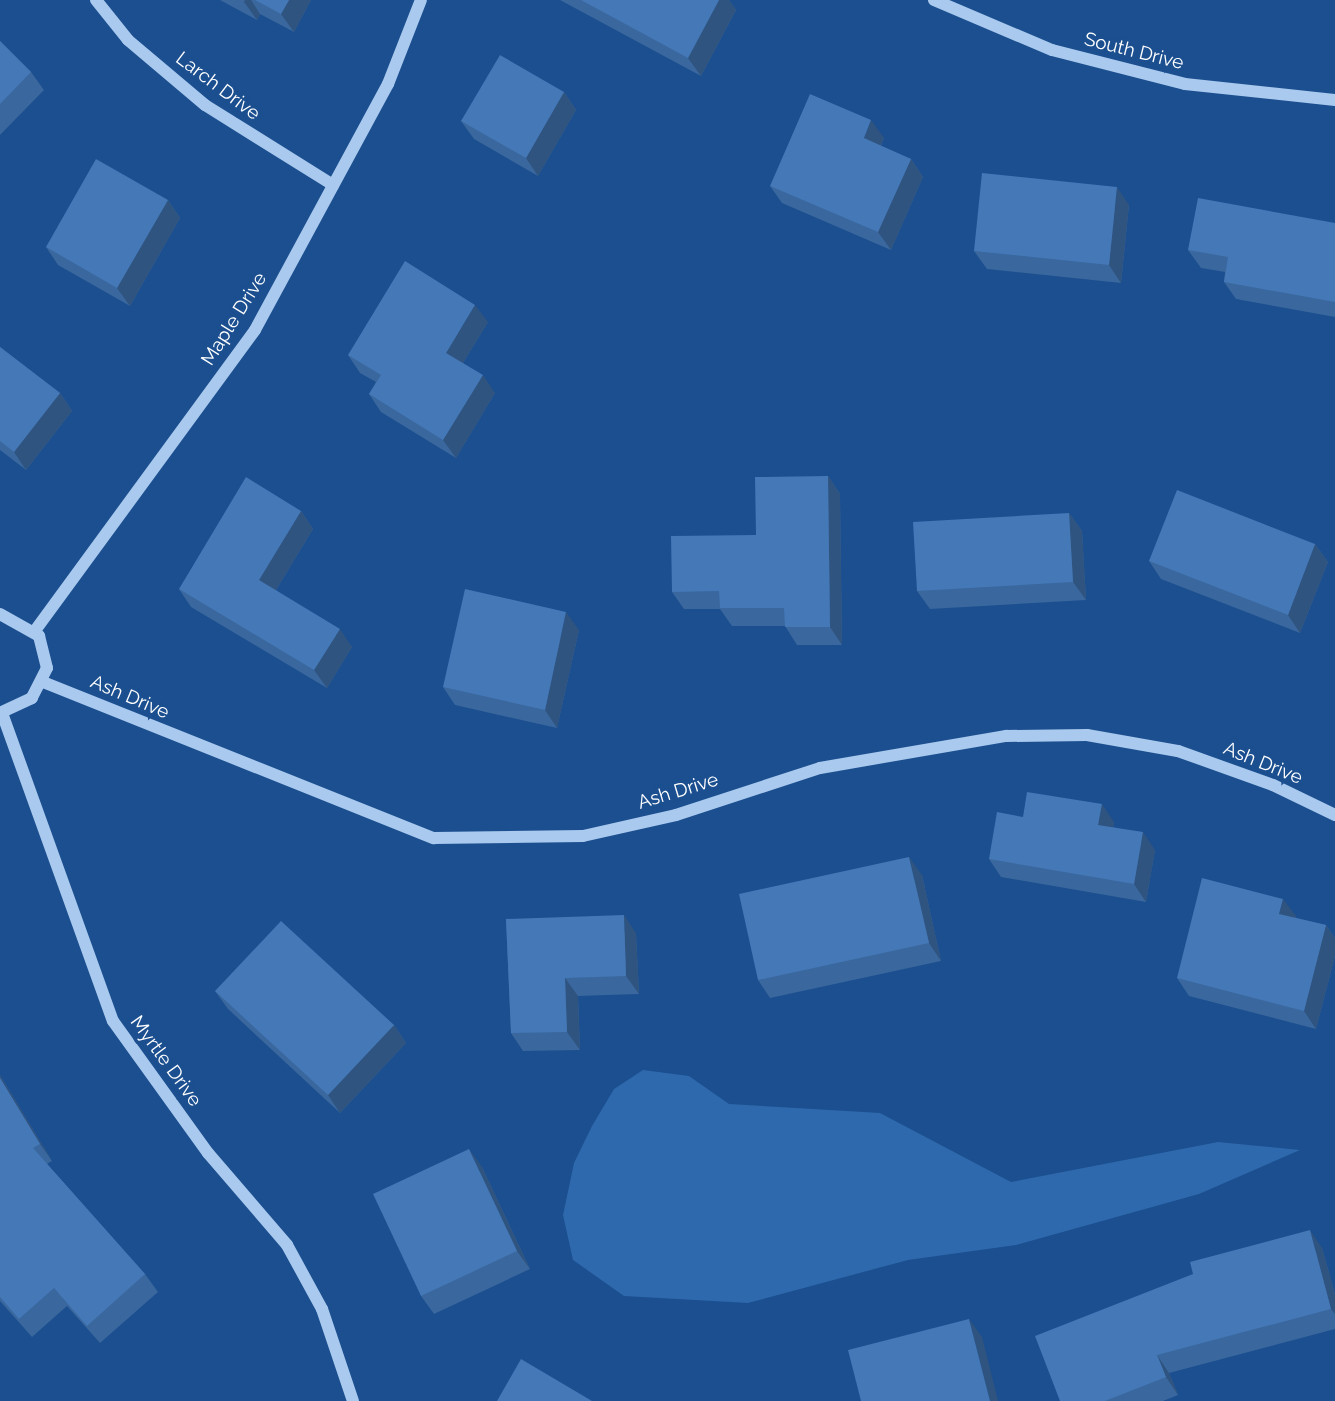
<!DOCTYPE html>
<style>
body{margin:0}
#map{position:relative;width:1335px;height:1401px;overflow:hidden;background:#1b4f8f;font-family:Raleway,sans-serif}
div>[style]{position:absolute}
[style*='--x']{left:calc(var(--x)*1px);top:calc(var(--y)*1px);width:calc(var(--w)*1px);rotate:calc(var(--a)*1deg)}
.green>*{inset:0;background:#2e69ad}
.minor>*{height:12px;margin:-6px;padding:0 6px;transform-origin:6px;border-radius:6px;background:#a9c9ee}
.wall>*{inset:0;background:#3a679d}
.shaded-wall>*{inset:0;background:#305480}
.building>*{inset:0;background:#4478b7}
span{translate:-50% -50%;white-space:nowrap;text-align:center;line-height:1.15;-webkit-text-stroke:7px #1b4f8f;paint-order:stroke}
.street-label{font-size:19px;color:#fff}
</style>
<div id="map">
<div class="green">
<i style="clip-path:polygon(643px 1070px,689px 1076px,729px 1104px,880px 1113px,1011px 1182px,1218px 1142px,1300px 1150px,1199px 1194px,1016px 1245px,908px 1260px,748px 1303px,624px 1296px,573px 1260px,563px 1215px,574px 1163px,592px 1126px,614px 1089px)"></i>
</div>
<div class="minor">
<i style="--x:96;--y:0;--w:51;--a:51.3"></i>
<i style="--x:128;--y:40;--w:101;--a:40.2"></i>
<i style="--x:205;--y:105;--w:151;--a:32"></i>
<i style="--x:934;--y:0;--w:128;--a:23"></i>
<i style="--x:1052;--y:50;--w:137;--a:14.3"></i>
<i style="--x:1185;--y:84;--w:151;--a:6.1"></i>
<i style="--x:0;--y:614;--w:45;--a:29.4"></i>
<i style="--x:39;--y:636;--w:33;--a:76"></i>
<i style="--x:47;--y:668;--w:34;--a:117"></i>
<i style="--x:32;--y:698;--w:35;--a:155"></i>
<i style="--x:34;--y:632;--w:374;--a:-53.8"></i>
<i style="--x:255;--y:330;--w:280;--a:-61.6"></i>
<i style="--x:388;--y:84;--w:90;--a:-68.6"></i>
<i style="--x:43;--y:682;--w:421;--a:21.8"></i>
<i style="--x:434;--y:838;--w:149;--a:-0.8"></i>
<i style="--x:583;--y:836;--w:95;--a:-12.7"></i>
<i style="--x:676;--y:815;--w:151;--a:-18.1"></i>
<i style="--x:820;--y:768;--w:189;--a:-9.8"></i>
<i style="--x:1006;--y:736;--w:81;--a:-0.7"></i>
<i style="--x:1087;--y:735;--w:92;--a:10"></i>
<i style="--x:1178;--y:751;--w:101;--a:19.7"></i>
<i style="--x:1273;--y:785;--w:69;--a:25.8"></i>
<i style="--x:2;--y:713;--w:327;--a:70.2"></i>
<i style="--x:113;--y:1021;--w:163;--a:54.3"></i>
<i style="--x:208;--y:1153;--w:121;--a:49.3"></i>
<i style="--x:287;--y:1245;--w:73;--a:61.3"></i>
<i style="--x:322;--y:1309;--w:97;--a:71.4"></i>
</div>
<div class="wall">
<i style="clip-path:polygon(220px 0,311px 0,294px 32px,260px 14px,257px 20px)"></i>
<i style="clip-path:polygon(560px 0,729px 0,736px 10px,701px 76px)"></i>
<i style="clip-path:polygon(0 41px,31px 72px,44px 90px,0 135px)"></i>
<i style="clip-path:polygon(564px 92px,576px 110px,538px 176px,474px 139px,461px 121px)"></i>
<i style="clip-path:polygon(884px 138px,881px 146px,911px 159px,923px 177px,891px 250px,782px 203px,770px 186px)"></i>
<i style="clip-path:polygon(168px 200px,180px 218px,130px 306px,58px 265px,46px 247px)"></i>
<i style="clip-path:polygon(1129px 205px,1121px 283px,987px 269px,974px 251px)"></i>
<i style="clip-path:polygon(1335px 223px,1335px 317px,1236px 299px,1224px 282px,1225px 272px,1201px 268px,1188px 250px)"></i>
<i style="clip-path:polygon(488px 322px,463px 363px,495px 393px,456px 458px,381px 412px,369px 394px,376px 382px,360px 373px,348px 355px)"></i>
<i style="clip-path:polygon(0 347px,60px 393px,72px 411px,26px 470px,0 450px)"></i>
<i style="clip-path:polygon(828px 476px,840px 494px,842px 645px,797px 645px,785px 626px,732px 626px,720px 609px,684px 609px,672px 592px,756px 535px)"></i>
<i style="clip-path:polygon(301px 511px,313px 529px,276px 590px,352px 647px,327px 688px,191px 607px,179px 589px)"></i>
<i style="clip-path:polygon(1069px 513px,1082px 531px,1086px 600px,930px 609px,917px 591px)"></i>
<i style="clip-path:polygon(1315px 544px,1328px 562px,1300px 633px,1161px 579px,1149px 561px)"></i>
<i style="clip-path:polygon(579px 630px,557px 728px,455px 705px,443px 687px)"></i>
<i style="clip-path:polygon(1023px 817px,1114px 822px,1113px 827px,1155px 850px,1146px 902px,1001px 877px,989px 859px)"></i>
<i style="clip-path:polygon(922px 875px,941px 961px,770px 998px,758px 980px)"></i>
<i style="clip-path:polygon(1296px 916px,1296px 918px,1326px 925px,1335px 938px,1335px 956px,1316px 1029px,1189px 996px,1177px 978px)"></i>
<i style="clip-path:polygon(506px 919px,636px 933px,639px 994px,578px 996px,580px 1050px,523px 1051px,511px 1033px)"></i>
<i style="clip-path:polygon(215px 991px,394px 1025px,406px 1043px,340px 1113px,228px 1009px)"></i>
<i style="clip-path:polygon(0 1075px,52px 1161px,47px 1164px,145px 1274px,158px 1292px,100px 1343px,67px 1306px,32px 1337px,0 1301px)"></i>
<i style="clip-path:polygon(482px 1167px,530px 1269px,434px 1314px,421px 1296px)"></i>
<i style="clip-path:polygon(1322px 1248px,1335px 1294px,1335px 1329px,1169px 1373px,1178px 1395px,1163px 1401px,1060px 1401px)"></i>
</div>
<div class="shaded-wall">
<i style="clip-path:polygon(245px 0,251px 0,260px 14px,257px 20px,244px 2px)"></i>
<i style="clip-path:polygon(289px 0,311px 0,294px 32px,281px 14px)"></i>
<i style="clip-path:polygon(719px 0,729px 0,736px 10px,701px 76px,688px 58px)"></i>
<i style="clip-path:polygon(564px 92px,576px 110px,538px 176px,526px 158px)"></i>
<i style="clip-path:polygon(871px 120px,884px 138px,876px 156px,864px 138px)"></i>
<i style="clip-path:polygon(911px 159px,923px 177px,891px 250px,878px 232px)"></i>
<i style="clip-path:polygon(1117px 187px,1129px 205px,1121px 283px,1109px 265px)"></i>
<i style="clip-path:polygon(168px 200px,180px 218px,130px 306px,117px 288px)"></i>
<i style="clip-path:polygon(475px 305px,488px 322px,458px 371px,446px 353px)"></i>
<i style="clip-path:polygon(483px 375px,495px 393px,456px 458px,443px 440px)"></i>
<i style="clip-path:polygon(60px 393px,72px 411px,26px 470px,14px 452px)"></i>
<i style="clip-path:polygon(828px 476px,840px 494px,842px 645px,830px 627px)"></i>
<i style="clip-path:polygon(301px 511px,313px 529px,271px 598px,259px 580px)"></i>
<i style="clip-path:polygon(1069px 513px,1082px 531px,1086px 600px,1073px 582px)"></i>
<i style="clip-path:polygon(1315px 544px,1328px 562px,1300px 633px,1288px 615px)"></i>
<i style="clip-path:polygon(566px 612px,579px 630px,557px 728px,545px 710px)"></i>
<i style="clip-path:polygon(340px 629px,352px 647px,327px 688px,314px 670px)"></i>
<i style="clip-path:polygon(1102px 804px,1114px 822px,1111px 843px,1098px 825px)"></i>
<i style="clip-path:polygon(1143px 832px,1155px 850px,1146px 902px,1134px 884px)"></i>
<i style="clip-path:polygon(909px 857px,922px 875px,941px 961px,929px 943px)"></i>
<i style="clip-path:polygon(1283px 899px,1296px 916px,1292px 932px,1279px 914px)"></i>
<i style="clip-path:polygon(624px 915px,636px 933px,639px 994px,626px 976px)"></i>
<i style="clip-path:polygon(1326px 925px,1335px 938px,1335px 956px,1316px 1029px,1304px 1011px)"></i>
<i style="clip-path:polygon(565px 978px,578px 996px,580px 1050px,567px 1032px)"></i>
<i style="clip-path:polygon(394px 1025px,406px 1043px,340px 1113px,328px 1095px)"></i>
<i style="clip-path:polygon(0 1075px,52px 1161px,40px 1144px,0 1078px)"></i>
<i style="clip-path:polygon(469px 1149px,482px 1167px,530px 1269px,517px 1251px)"></i>
<i style="clip-path:polygon(1310px 1230px,1322px 1248px,1335px 1294px,1335px 1314px,1331px 1309px)"></i>
<i style="clip-path:polygon(969px 1319px,982px 1337px,998px 1401px,990px 1401px)"></i>
<i style="clip-path:polygon(1157px 1355px,1169px 1373px,1178px 1395px,1166px 1377px)"></i>
</div>
<div class="building">
<i style="clip-path:polygon(255px 0,289px 0,281px 14px)"></i>
<i style="clip-path:polygon(581px 0,719px 0,688px 58px)"></i>
<i style="clip-path:polygon(0 41px,31px 72px,0 104px)"></i>
<i style="clip-path:polygon(500px 55px,564px 92px,526px 158px,461px 121px)"></i>
<i style="clip-path:polygon(810px 94px,871px 120px,864px 138px,911px 159px,878px 232px,770px 186px)"></i>
<i style="clip-path:polygon(96px 159px,168px 200px,117px 288px,46px 247px)"></i>
<i style="clip-path:polygon(982px 173px,1117px 187px,1109px 265px,974px 251px)"></i>
<i style="clip-path:polygon(1198px 198px,1335px 223px,1335px 302px,1224px 282px,1228px 257px,1188px 250px)"></i>
<i style="clip-path:polygon(405px 261px,475px 305px,446px 353px,483px 375px,443px 440px,369px 394px,381px 375px,348px 355px)"></i>
<i style="clip-path:polygon(0 347px,60px 393px,14px 452px,0 441px)"></i>
<i style="clip-path:polygon(828px 476px,830px 627px,785px 627px,784px 608px,720px 608px,719px 591px,672px 592px,671px 536px,756px 535px,755px 477px)"></i>
<i style="clip-path:polygon(246px 477px,301px 511px,259px 580px,340px 629px,314px 670px,179px 589px)"></i>
<i style="clip-path:polygon(1177px 490px,1315px 544px,1288px 615px,1149px 561px)"></i>
<i style="clip-path:polygon(1069px 513px,1073px 582px,917px 591px,913px 522px)"></i>
<i style="clip-path:polygon(465px 589px,566px 612px,545px 710px,443px 687px)"></i>
<i style="clip-path:polygon(1027px 792px,1102px 804px,1098px 825px,1143px 832px,1134px 884px,989px 859px,997px 812px,1023px 817px)"></i>
<i style="clip-path:polygon(909px 857px,929px 943px,758px 980px,739px 894px)"></i>
<i style="clip-path:polygon(1202px 878px,1283px 899px,1279px 914px,1326px 925px,1304px 1011px,1177px 978px)"></i>
<i style="clip-path:polygon(624px 915px,626px 976px,565px 978px,567px 1032px,511px 1033px,506px 919px)"></i>
<i style="clip-path:polygon(281px 921px,394px 1025px,328px 1095px,215px 991px)"></i>
<i style="clip-path:polygon(0 1078px,40px 1144px,33px 1148px,145px 1274px,87px 1326px,54px 1288px,19px 1319px,0 1297px)"></i>
<i style="clip-path:polygon(469px 1149px,517px 1251px,421px 1296px,373px 1194px)"></i>
<i style="clip-path:polygon(1310px 1230px,1331px 1309px,1157px 1355px,1166px 1377px,1105px 1401px,1060px 1401px,1035px 1336px,1193px 1274px,1190px 1262px)"></i>
<i style="clip-path:polygon(969px 1319px,990px 1401px,861px 1401px,848px 1350px)"></i>
<i style="clip-path:polygon(521px 1359px,592px 1401px,497px 1401px)"></i>
</div>
<div class="street-label">
<span style="left:1134px;top:51px;rotate:14deg">South Drive</span>
<span style="left:218px;top:86px;rotate:37deg">Larch Drive</span>
<span style="left:234px;top:319px;rotate:-58deg">Maple Drive</span>
<span style="left:130px;top:697px;rotate:23deg">Ash Drive</span>
<span style="left:1263px;top:763px;rotate:22deg">Ash Drive</span>
<span style="left:678px;top:791px;rotate:-17deg">Ash Drive</span>
<span style="left:166px;top:1061px;rotate:54deg">Myrtle Drive</span>
</div>
</div>
